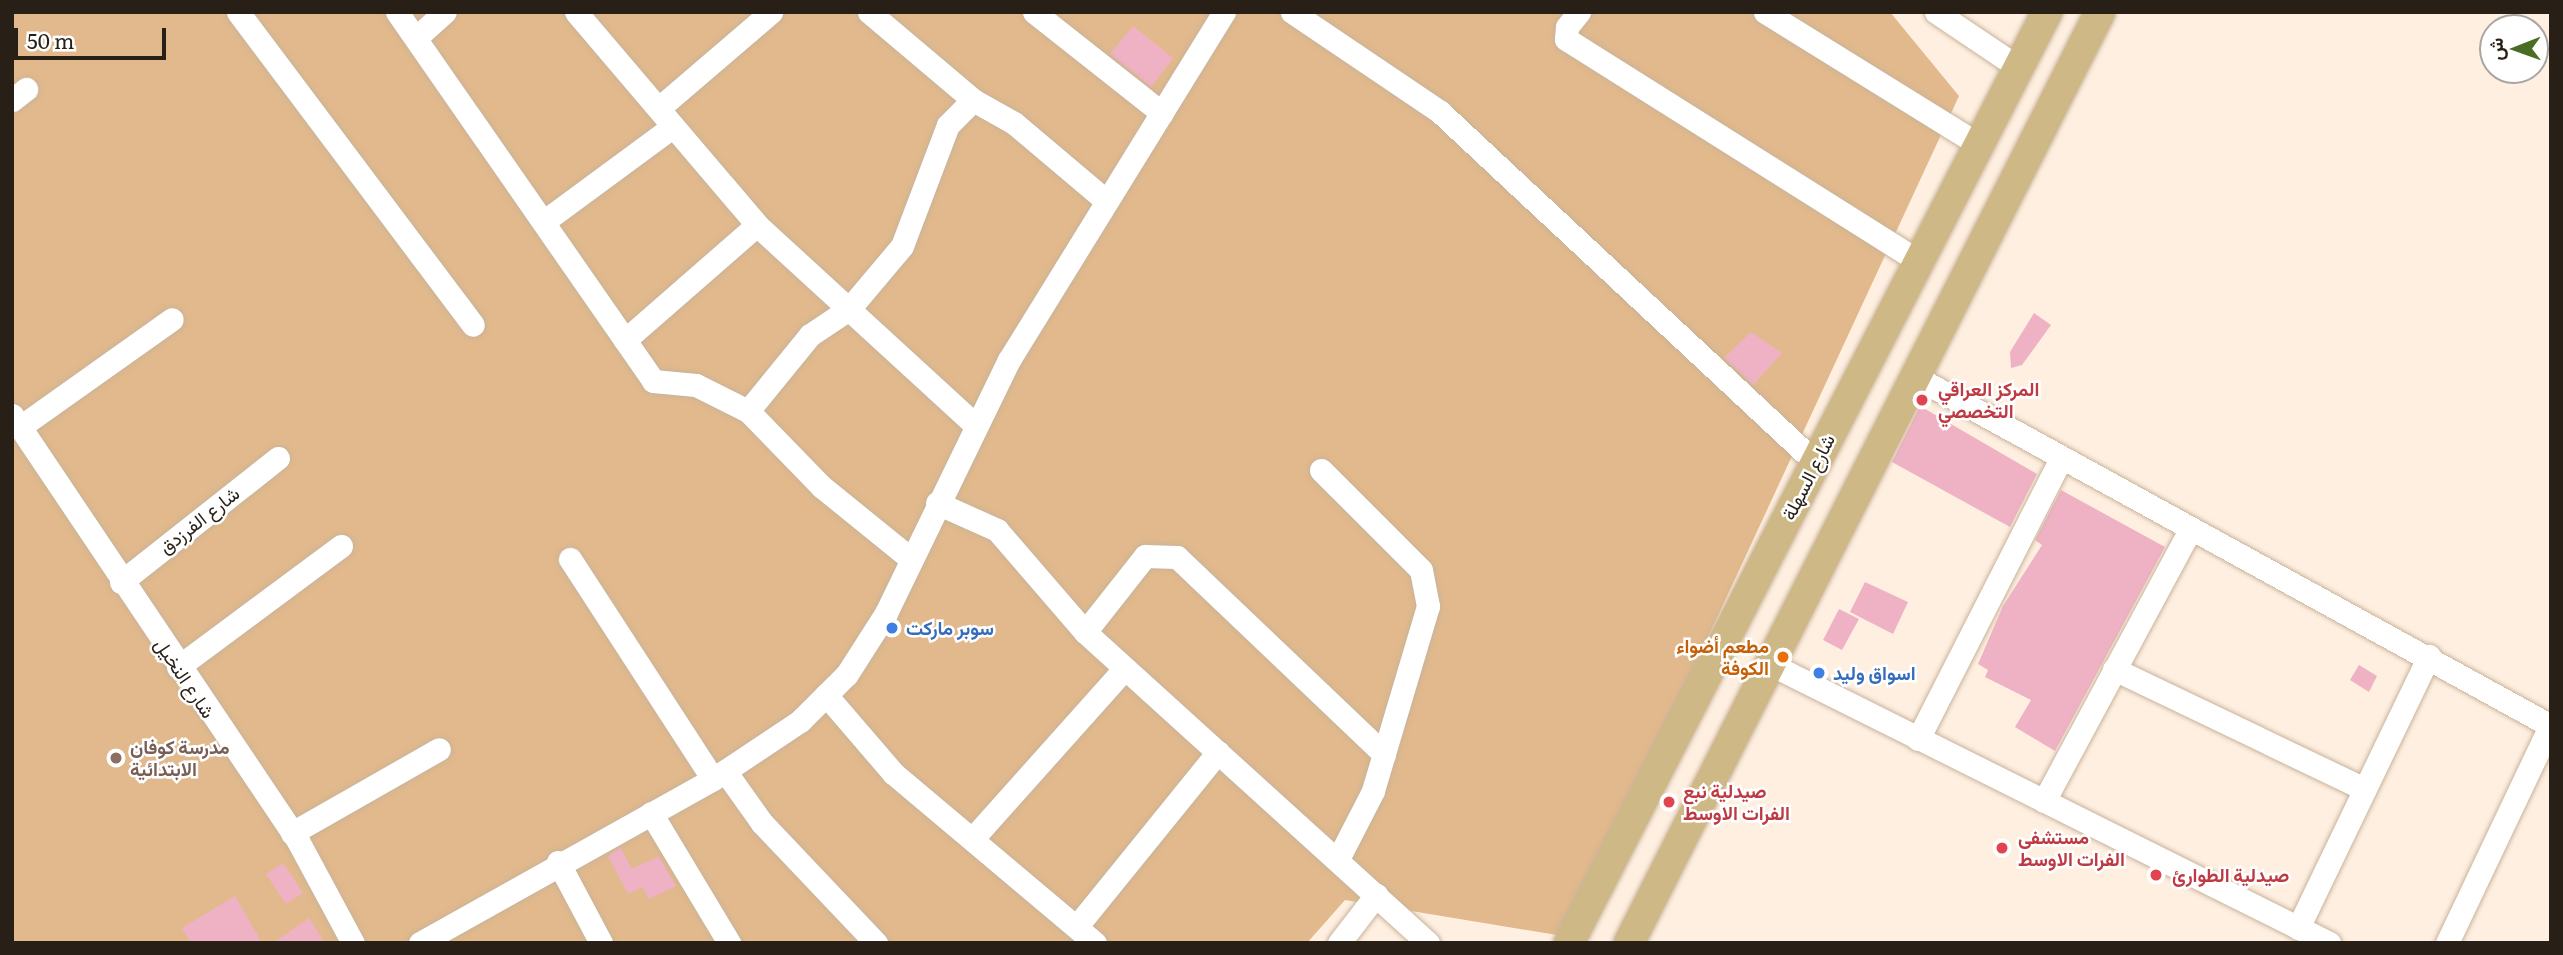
<!DOCTYPE html>
<meta charset="utf-8">
<style>
body{margin:0}
#map{position:relative;width:2563px;height:955px;overflow:hidden;background:#feefe0;font-family:Literata,Vazirmatn,serif}
div>[style]{position:absolute}
[style*='--x']{left:calc(var(--x)*1px);top:calc(var(--y)*1px);width:calc(var(--w)*1px);rotate:calc(var(--a)*1deg)}
.forest>*{inset:0;background:#e1b98c}
.building>*{inset:0;background:#efb2c4}
.roads{filter:drop-shadow(0 0 2px #c9b39a) drop-shadow(0 0 2px #c9b39a)}
.minor>*{height:23px;margin:-11.5px;padding:0 11.5px;transform-origin:11.5px;border-radius:11.5px;background:#fff}
.major>*{height:30px;margin:-15px;padding:0 15px;transform-origin:15px;border-radius:15px;background:#ceb886}
.dots>*{width:19px;height:19px;translate:-50% -50%;box-sizing:border-box;border:4px solid #fff;border-radius:50%}
span{translate:-50% -50%;white-space:nowrap;text-align:center;line-height:1.15;-webkit-text-stroke:5px #fff;paint-order:stroke}
.health-label{font-size:19px;color:#be3a42;font-weight:700}
.left{translate:0 -50%;text-align:left}
.street-label{font-size:19px;color:#281f16}
.shop-label{font-size:19px;color:#366cbe;font-weight:700}
.food-label{font-size:19px;color:#c56008;font-weight:700}
.right{translate:-100% -50%;text-align:right}
.education-label{font-size:19px;color:#785e54;font-weight:700}
.frame{position:absolute;inset:0;border:14px solid #281f16;pointer-events:none}
.north{position:absolute;left:2479px;top:14px;width:70px;height:70px;box-sizing:border-box;background:#fff;border:2px solid #a9a5a2;border-radius:50%;rotate:269deg;font-size:19px;font-weight:700;line-height:28px;text-align:center;color:#281f16}
.north::after{content:'';display:block;margin:auto;width:24px;height:32px;background:#496d25;clip-path:polygon(50% 0,100% 100%,50% 72%,0 100%)}
.scale{position:absolute;left:14px;top:28px;width:152px;height:32px;box-sizing:border-box;border:4px solid #281f16;border-top:0;padding-left:9px;font-size:21px;line-height:24px;white-space:nowrap;color:#281f16;-webkit-text-stroke:5px #fff;paint-order:stroke}
</style>
<div id="map">
<div class="forest">
<i style="clip-path:polygon(12px 12px,1890px 12px,1959px 96px,1569px 937px,1345px 900px,1307px 943px,12px 943px)"></i>
</div>
<div class="building">
<i style="clip-path:polygon(1133px 26px,1173px 58px,1151px 87px,1110px 54px)"></i>
<i style="clip-path:polygon(2034px 313px,2051px 325px,2022px 365px,2011px 368px,2010px 352px)"></i>
<i style="clip-path:polygon(1751px 332px,1782px 353px,1753px 385px,1724px 358px)"></i>
<i style="clip-path:polygon(1920px 406px,2037px 474px,2010px 527px,1892px 462px)"></i>
<i style="clip-path:polygon(2061px 490px,2165px 547px,2055px 751px,2015px 727px,2031px 700px,1985px 677px,1988px 670px,1978px 664px,2003px 606px,2042px 545px,2035px 540px)"></i>
<i style="clip-path:polygon(1865px 582px,1908px 602px,1893px 634px,1850px 612px)"></i>
<i style="clip-path:polygon(1839px 609px,1859px 619px,1842px 650px,1823px 640px)"></i>
<i style="clip-path:polygon(2359px 665px,2377px 676px,2369px 692px,2350px 680px)"></i>
<i style="clip-path:polygon(620px 847px,632px 869px,659px 856px,676px 886px,649px 899px,642px 887px,628px 894px,608px 856px)"></i>
<i style="clip-path:polygon(283px 863px,303px 893px,286px 904px,266px 874px)"></i>
<i style="clip-path:polygon(235px 896px,262px 943px,191px 943px,182px 928px)"></i>
<i style="clip-path:polygon(309px 918px,325px 943px,273px 943px)"></i>
</div>
<div class="roads">
<div class="minor">
<i style="--x:238;--y:12;--w:391;--a:53.1"></i>
<i style="--x:397;--y:12;--w:449;--a:55.2"></i>
<i style="--x:653;--y:381;--w:43;--a:5.3"></i>
<i style="--x:696;--y:385;--w:58;--a:26.6"></i>
<i style="--x:576;--y:12;--w:280;--a:49.6"></i>
<i style="--x:757;--y:225;--w:296;--a:42.5"></i>
<i style="--x:869;--y:12;--w:136;--a:40.2"></i>
<i style="--x:1034;--y:12;--w:163;--a:38.3"></i>
<i style="--x:1292;--y:12;--w:179;--a:34"></i>
<i style="--x:1440;--y:112;--w:514;--a:43.03"></i>
<i style="--x:1579;--y:12;--w:19;--a:129"></i>
<i style="--x:1567;--y:27;--w:12;--a:95"></i>
<i style="--x:1566;--y:39;--w:416;--a:32.2"></i>
<i style="--x:1765;--y:12;--w:251;--a:31.8"></i>
<i style="--x:1936;--y:12;--w:99;--a:33.9"></i>
<i style="--x:418;--y:36;--w:36;--a:-42"></i>
<i style="--x:12;--y:100;--w:18;--a:-38"></i>
<i style="--x:659;--y:108;--w:148;--a:-40.6"></i>
<i style="--x:546;--y:220;--w:157;--a:-36.4"></i>
<i style="--x:625;--y:340;--w:175;--a:-41.1"></i>
<i style="--x:1912;--y:375;--w:729;--a:28.78"></i>
<i style="--x:12;--y:415;--w:513;--a:56.12"></i>
<i style="--x:298;--y:841;--w:116;--a:61.7"></i>
<i style="--x:20;--y:427;--w:186;--a:-35.4"></i>
<i style="--x:1321;--y:470;--w:141;--a:45"></i>
<i style="--x:1421;--y:570;--w:37;--a:79"></i>
<i style="--x:1428;--y:606;--w:193;--a:106.6"></i>
<i style="--x:1373;--y:791;--w:76;--a:117.2"></i>
<i style="--x:937;--y:503;--w:66;--a:24.2"></i>
<i style="--x:997;--y:530;--w:135;--a:49.2"></i>
<i style="--x:1085;--y:632;--w:463;--a:42.2"></i>
<i style="--x:570;--y:559;--w:262;--a:57"></i>
<i style="--x:911;--y:559;--w:114;--a:-141"></i>
<i style="--x:822;--y:487;--w:106;--a:-134.2"></i>
<i style="--x:748;--y:411;--w:98;--a:-50.8"></i>
<i style="--x:810;--y:335;--w:47;--a:-33.7"></i>
<i style="--x:849;--y:309;--w:82;--a:-49.9"></i>
<i style="--x:902;--y:246;--w:129;--a:-69.2"></i>
<i style="--x:948;--y:125;--w:35;--a:-45"></i>
<i style="--x:973;--y:100;--w:47;--a:29.3"></i>
<i style="--x:1014;--y:123;--w:119;--a:40.2"></i>
<i style="--x:121;--y:582;--w:200;--a:-38.3"></i>
<i style="--x:1085;--y:632;--w:97;--a:-51.7"></i>
<i style="--x:1145;--y:556;--w:32;--a:2"></i>
<i style="--x:1177;--y:557;--w:286;--a:43.6"></i>
<i style="--x:1770;--y:664;--w:625;--a:26.52"></i>
<i style="--x:178;--y:667;--w:203;--a:-36.6"></i>
<i style="--x:2114;--y:669;--w:278;--a:25.6"></i>
<i style="--x:826;--y:695;--w:103;--a:49.3"></i>
<i style="--x:893;--y:773;--w:264;--a:40.1"></i>
<i style="--x:1918;--y:739;--w:315;--a:-63"></i>
<i style="--x:725;--y:771;--w:64;--a:54.6"></i>
<i style="--x:762;--y:823;--w:166;--a:46.5"></i>
<i style="--x:2044;--y:801;--w:308;--a:-61.7"></i>
<i style="--x:651;--y:813;--w:152;--a:59"></i>
<i style="--x:292;--y:833;--w:169;--a:-29.7"></i>
<i style="--x:974;--y:837;--w:225;--a:-48.2"></i>
<i style="--x:558;--y:862;--w:92;--a:62"></i>
<i style="--x:1077;--y:926;--w:224;--a:-51"></i>
<i style="--x:2298;--y:928;--w:302;--a:-64.3"></i>
<i style="--x:420;--y:943;--w:336;--a:-29.2"></i>
<i style="--x:713;--y:779;--w:105;--a:-33.7"></i>
<i style="--x:800;--y:721;--w:66;--a:-45"></i>
<i style="--x:847;--y:674;--w:72;--a:-57.4"></i>
<i style="--x:886;--y:613;--w:281;--a:-64.1"></i>
<i style="--x:1009;--y:360;--w:409;--a:-58.3"></i>
<i style="--x:1339;--y:943;--w:61;--a:-52.4"></i>
<i style="--x:2447;--y:943;--w:240;--a:-64.6"></i>
</div>
<div class="major">
<i style="--x:1569;--y:943;--w:1047;--a:-62.82"></i>
<i style="--x:1629;--y:943;--w:1043;--a:-63.16"></i>
</div>
</div>
<div class="dots">
<i style="left:1922px;top:400px;background:#e0444e"></i>
<i style="left:892px;top:628px;background:#3f7fe0"></i>
<i style="left:1783px;top:657px;background:#e8710a"></i>
<i style="left:1819px;top:673px;background:#3f7fe0"></i>
<i style="left:116px;top:758px;background:#8d6e63"></i>
<i style="left:1669px;top:802px;background:#e0444e"></i>
<i style="left:2002px;top:848px;background:#e0444e"></i>
<i style="left:2156px;top:875px;background:#e0444e"></i>
</div>
<div class="health-label">
<span class="left" style="left:1938px;top:400px">المركز العراقي<br>التخصصي</span>
<span class="left" style="left:1683px;top:802px">صيدلية نبع<br>الفرات الاوسط</span>
<span class="left" style="left:2018px;top:848px">مستشفى<br>الفرات الاوسط</span>
<span class="left" style="left:2172px;top:875px">صيدلية الطوارئ</span>
</div>
<div class="street-label">
<span style="left:1808px;top:477px;rotate:-63deg">شارع السهلة</span>
<span style="left:199px;top:520px;rotate:-38deg">شارع الفرزدق</span>
<span style="left:185px;top:678px;rotate:56deg">شارع النخيل</span>
</div>
<div class="shop-label">
<span class="left" style="left:906px;top:628px">سوبر ماركت</span>
<span class="left" style="left:1833px;top:673px">اسواق وليد</span>
</div>
<div class="food-label">
<span class="right" style="left:1769px;top:657px">مطعم أضواء<br>الكوفة</span>
</div>
<div class="education-label">
<span class="left" style="left:130px;top:758px">مدرسة كوفان<br>الابتدائية</span>
</div>
<div class="frame"></div>
<div class="north">ش</div>
<div class="scale">50 m</div>
</div>
